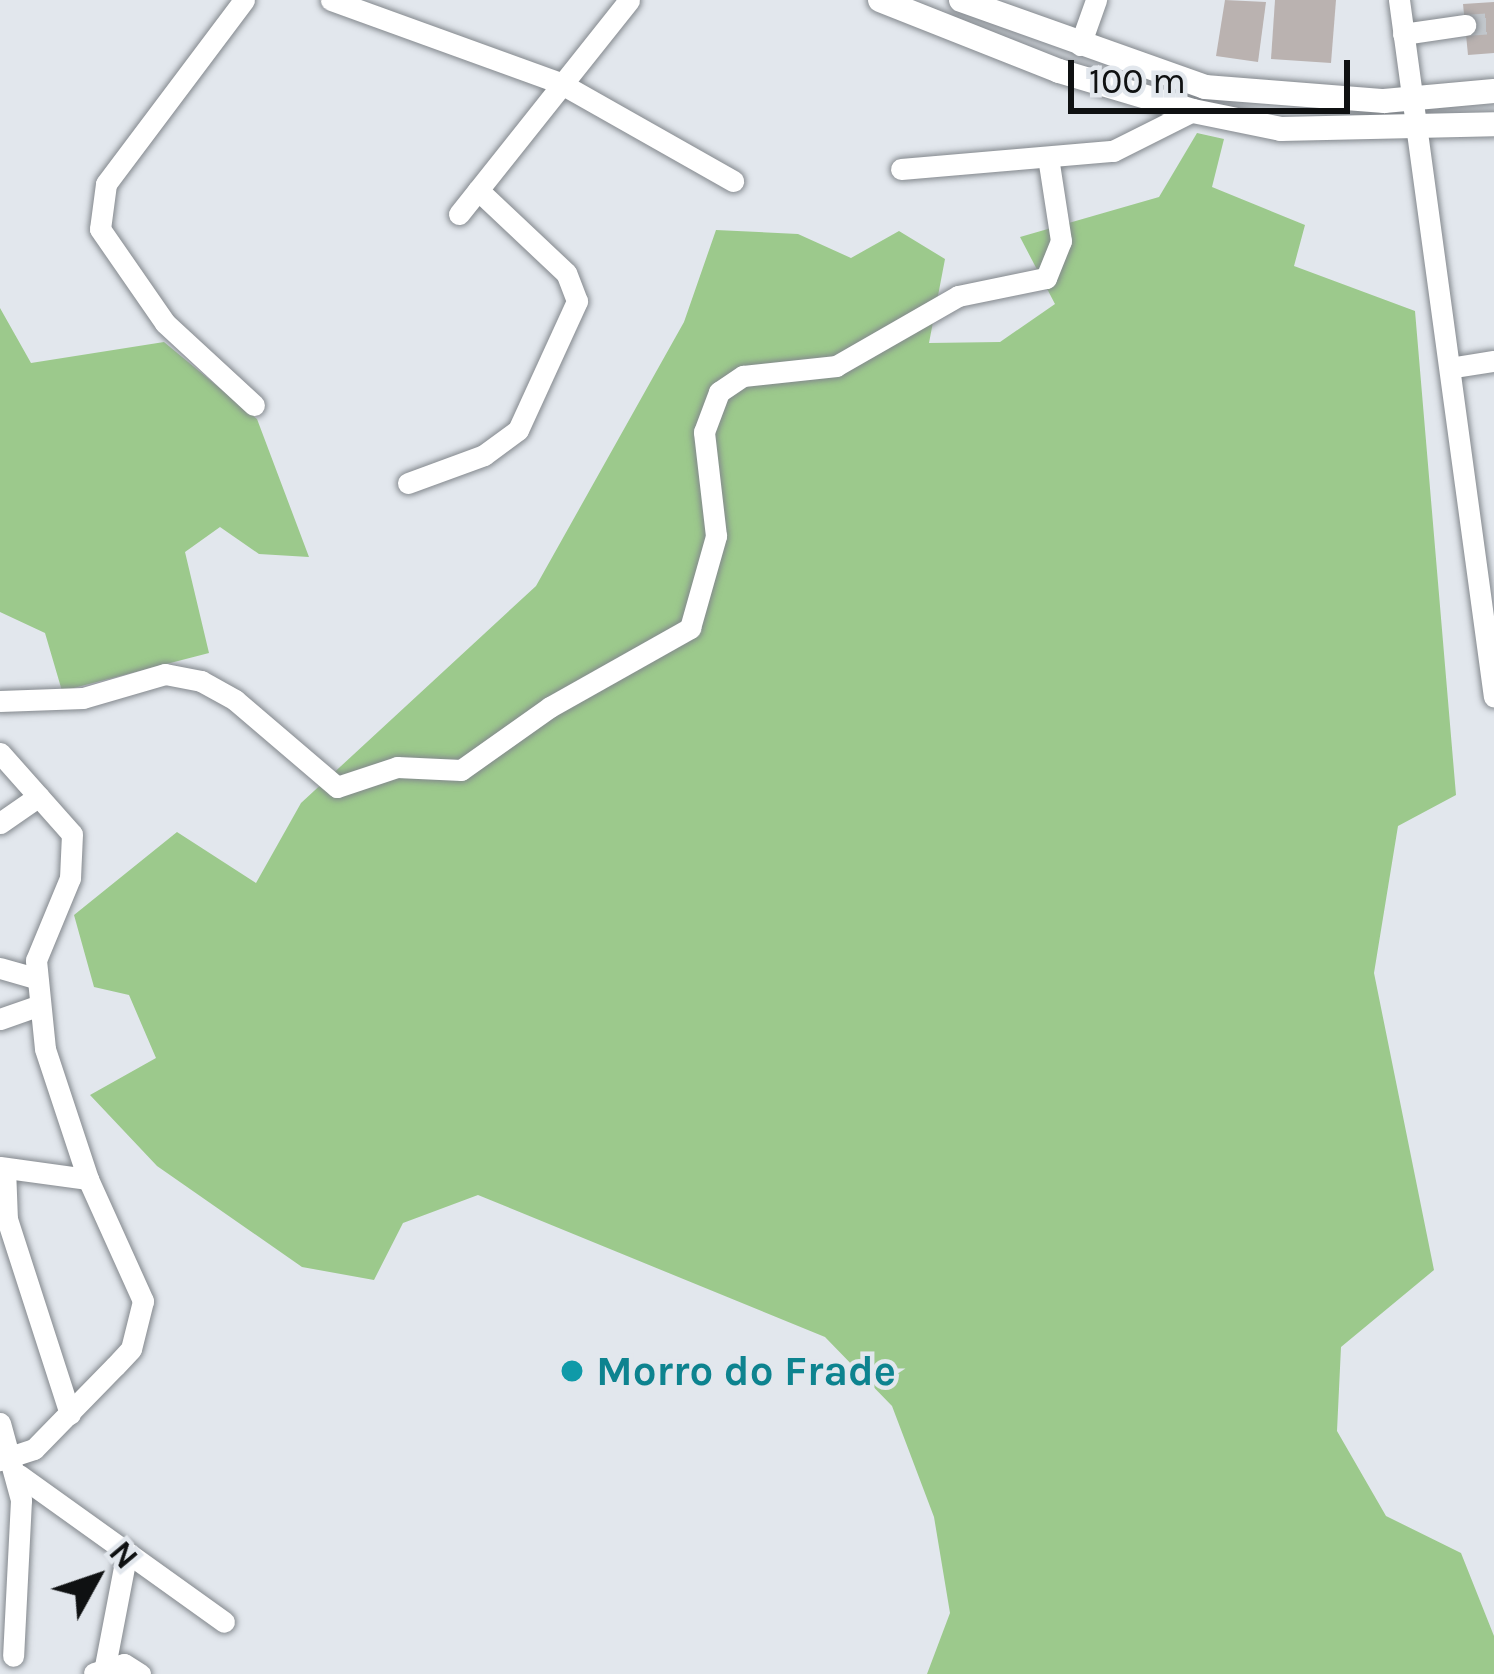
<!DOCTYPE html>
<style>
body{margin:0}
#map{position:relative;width:1494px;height:1674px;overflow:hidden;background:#e2e7ed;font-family:Karla,sans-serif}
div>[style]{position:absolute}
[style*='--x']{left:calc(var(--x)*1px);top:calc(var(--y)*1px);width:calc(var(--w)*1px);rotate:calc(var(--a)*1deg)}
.green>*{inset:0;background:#9cc98c}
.building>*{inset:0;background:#bab2b0}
.minor-tunnel>*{height:21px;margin-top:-10.5px;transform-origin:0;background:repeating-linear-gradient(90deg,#c2c7cc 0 21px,transparent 0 31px)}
.roads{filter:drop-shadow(0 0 3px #83888d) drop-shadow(0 0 3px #83888d)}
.minor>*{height:21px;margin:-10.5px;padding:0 10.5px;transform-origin:10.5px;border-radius:10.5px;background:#fff}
.major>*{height:24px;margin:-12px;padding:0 12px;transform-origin:12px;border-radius:12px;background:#fff}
.dots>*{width:33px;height:33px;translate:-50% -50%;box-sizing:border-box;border:6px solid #e2e7ed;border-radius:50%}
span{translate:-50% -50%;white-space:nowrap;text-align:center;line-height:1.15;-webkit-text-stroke:9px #e2e7ed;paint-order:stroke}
.culture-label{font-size:42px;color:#0d838f;font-weight:700}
.left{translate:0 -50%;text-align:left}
.north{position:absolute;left:36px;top:1518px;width:120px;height:120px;-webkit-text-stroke:9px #e2e7ed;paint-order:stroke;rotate:50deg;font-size:33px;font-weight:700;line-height:48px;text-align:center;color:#0f1112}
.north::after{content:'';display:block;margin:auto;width:42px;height:54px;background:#0f1112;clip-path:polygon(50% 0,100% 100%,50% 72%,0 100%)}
.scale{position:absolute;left:1068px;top:60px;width:282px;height:54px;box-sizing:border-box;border:6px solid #0f1112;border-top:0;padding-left:15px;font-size:36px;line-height:42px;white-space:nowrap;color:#0f1112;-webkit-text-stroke:9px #e2e7ed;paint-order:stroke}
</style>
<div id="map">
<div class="green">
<i style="clip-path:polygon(1197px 133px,1224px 139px,1212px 187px,1305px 225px,1294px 266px,1415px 311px,1456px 795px,1398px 826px,1374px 973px,1434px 1270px,1341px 1347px,1337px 1431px,1386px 1516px,1461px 1553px,1494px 1636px,1494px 1674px,927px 1674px,950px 1613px,934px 1517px,892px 1406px,825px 1337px,478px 1195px,403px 1223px,374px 1280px,302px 1267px,157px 1166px,90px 1095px,156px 1058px,129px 995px,94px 987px,74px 915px,177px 832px,256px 883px,301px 803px,536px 586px,684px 322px,716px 230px,798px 234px,851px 258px,899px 231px,945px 259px,929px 343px,1000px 342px,1055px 304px,1020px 237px,1159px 197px)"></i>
<i style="clip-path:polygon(0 308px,31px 363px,164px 342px,257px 419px,309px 557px,259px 554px,220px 527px,185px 552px,209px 653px,62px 691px,45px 633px,0 612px)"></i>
</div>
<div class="building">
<i style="clip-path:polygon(1225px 0,1266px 2px,1258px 62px,1216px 56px)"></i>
<i style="clip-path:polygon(1275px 0,1336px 0,1331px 63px,1271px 59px)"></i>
<i style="clip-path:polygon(1494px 2px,1494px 53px,1468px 55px,1463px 4px)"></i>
</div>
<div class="minor-tunnel">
<i style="--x:1465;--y:25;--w:29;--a:-4"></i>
</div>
<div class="roads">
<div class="minor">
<i style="--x:244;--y:0;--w:230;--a:126.9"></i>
<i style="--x:106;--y:184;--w:45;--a:97.6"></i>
<i style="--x:100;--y:229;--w:114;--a:55.3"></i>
<i style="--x:165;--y:323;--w:121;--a:42.7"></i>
<i style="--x:331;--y:0;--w:244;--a:19.9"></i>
<i style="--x:560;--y:83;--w:199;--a:29.5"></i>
<i style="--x:1399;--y:0;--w:703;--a:82.24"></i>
<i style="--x:1403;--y:34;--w:63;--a:-8.3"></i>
<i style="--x:1080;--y:45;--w:48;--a:-70.4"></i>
<i style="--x:901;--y:169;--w:213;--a:-4.9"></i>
<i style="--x:1113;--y:151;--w:89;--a:-26.6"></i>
<i style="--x:459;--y:214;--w:273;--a:-51.5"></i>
<i style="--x:1455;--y:367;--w:39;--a:-9"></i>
<i style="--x:408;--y:483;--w:81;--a:-20.2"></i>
<i style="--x:484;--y:455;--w:42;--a:-36.3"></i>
<i style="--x:518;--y:430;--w:142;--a:-65.4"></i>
<i style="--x:577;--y:301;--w:30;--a:-111"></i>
<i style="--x:566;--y:273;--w:121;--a:-136.7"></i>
<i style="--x:0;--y:701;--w:83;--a:-2.1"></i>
<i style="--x:83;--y:698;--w:85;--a:-16.3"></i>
<i style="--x:165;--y:674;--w:37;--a:11"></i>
<i style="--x:201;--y:681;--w:39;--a:29"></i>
<i style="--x:235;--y:700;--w:134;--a:40.5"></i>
<i style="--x:337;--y:787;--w:63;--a:-18.4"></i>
<i style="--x:397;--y:767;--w:64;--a:2.7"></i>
<i style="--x:461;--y:770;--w:109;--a:-35.3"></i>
<i style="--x:550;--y:707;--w:161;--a:-29.4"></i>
<i style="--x:690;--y:628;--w:96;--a:-74.2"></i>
<i style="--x:716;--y:536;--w:105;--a:-96.6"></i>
<i style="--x:704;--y:432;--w:43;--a:-69.4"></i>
<i style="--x:719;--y:392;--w:29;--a:-34"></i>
<i style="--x:743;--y:376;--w:94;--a:-6.1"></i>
<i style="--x:836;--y:366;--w:141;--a:-29.8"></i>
<i style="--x:958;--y:296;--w:90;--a:-11.6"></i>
<i style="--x:1046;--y:278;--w:40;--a:-68"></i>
<i style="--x:1061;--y:241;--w:85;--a:-98.8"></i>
<i style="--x:0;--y:753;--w:108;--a:48.4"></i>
<i style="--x:72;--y:834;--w:44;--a:92.6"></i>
<i style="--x:70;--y:878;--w:89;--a:112.5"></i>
<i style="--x:36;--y:960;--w:89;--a:84.2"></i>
<i style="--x:45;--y:1049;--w:137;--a:71.7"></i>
<i style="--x:88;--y:1179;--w:134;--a:65.7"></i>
<i style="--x:143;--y:1301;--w:49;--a:104"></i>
<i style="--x:131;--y:1349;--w:23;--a:133"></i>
<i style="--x:115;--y:1366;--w:116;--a:134.3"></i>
<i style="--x:34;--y:1449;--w:36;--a:162"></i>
<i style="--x:0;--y:823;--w:47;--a:-34.7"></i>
<i style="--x:0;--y:968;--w:37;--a:16"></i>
<i style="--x:0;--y:1019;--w:42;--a:-19.3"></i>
<i style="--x:0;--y:1167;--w:89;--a:7.8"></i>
<i style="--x:5;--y:1168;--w:51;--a:87.8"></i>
<i style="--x:7;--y:1219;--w:205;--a:72.1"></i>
<i style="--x:0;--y:1423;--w:80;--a:74.7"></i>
<i style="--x:21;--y:1500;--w:156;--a:92.9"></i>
<i style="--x:19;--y:1475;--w:252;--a:35.6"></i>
<i style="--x:105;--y:1666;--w:116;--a:-79.1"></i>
<i style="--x:94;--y:1673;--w:31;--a:-17"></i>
<i style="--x:124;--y:1664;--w:19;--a:32"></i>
</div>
<div class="major">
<i style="--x:880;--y:0;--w:193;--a:21.6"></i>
<i style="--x:1059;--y:71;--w:140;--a:16.6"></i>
<i style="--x:1193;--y:111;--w:90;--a:11.6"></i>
<i style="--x:1281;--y:129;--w:213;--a:-1.3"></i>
<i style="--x:961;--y:0;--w:259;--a:19.6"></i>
<i style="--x:1205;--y:87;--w:180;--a:4.5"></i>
<i style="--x:1384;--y:101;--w:110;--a:-5.2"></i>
</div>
</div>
<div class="dots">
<i style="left:572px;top:1371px;background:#0f9aa8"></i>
</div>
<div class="culture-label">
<span class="left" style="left:596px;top:1371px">Morro do Frade</span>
</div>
<div class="north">N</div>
<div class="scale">100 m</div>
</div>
